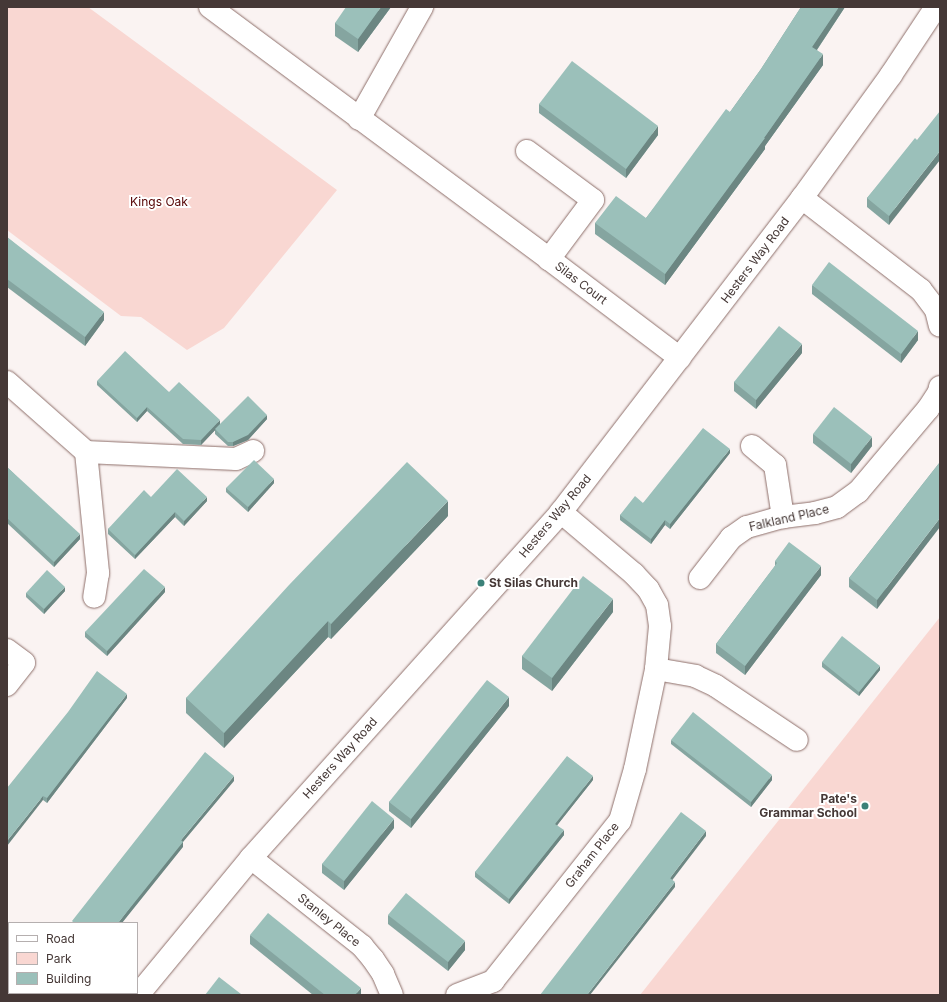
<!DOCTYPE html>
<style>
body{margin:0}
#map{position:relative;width:947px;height:1002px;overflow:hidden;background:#faf3f2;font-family:Inter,sans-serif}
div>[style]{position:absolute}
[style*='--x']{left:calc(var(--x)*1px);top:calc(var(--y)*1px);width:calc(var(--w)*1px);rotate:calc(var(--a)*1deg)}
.green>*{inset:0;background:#f9d7d2}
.roads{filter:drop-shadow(0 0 1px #8e6f6a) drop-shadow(0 0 1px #8e6f6a)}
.minor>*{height:22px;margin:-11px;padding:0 11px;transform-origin:11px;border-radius:11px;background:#fff}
.wall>*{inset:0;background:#85a5a0}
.shaded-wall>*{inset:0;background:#6c8682}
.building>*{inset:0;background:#9bc0ba}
.dots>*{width:11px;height:11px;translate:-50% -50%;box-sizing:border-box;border:2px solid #fff;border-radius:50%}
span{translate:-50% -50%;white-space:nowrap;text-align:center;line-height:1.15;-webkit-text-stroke:4px #fff;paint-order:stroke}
.park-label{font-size:12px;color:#550303}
.street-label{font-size:12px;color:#453836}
.poi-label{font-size:12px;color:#453836;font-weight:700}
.left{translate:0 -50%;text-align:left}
.right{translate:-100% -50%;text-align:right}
.frame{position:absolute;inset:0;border:8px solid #453836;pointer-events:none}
.legend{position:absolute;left:8px;top:922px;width:130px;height:72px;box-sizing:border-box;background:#fff;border:1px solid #b5afaf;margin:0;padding:5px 7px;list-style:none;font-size:12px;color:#453836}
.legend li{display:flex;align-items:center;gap:8px;height:20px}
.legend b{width:20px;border:1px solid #b5afaf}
</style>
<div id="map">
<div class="green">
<i style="clip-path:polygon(7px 7px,88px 7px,337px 190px,224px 328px,187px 350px,141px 317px,121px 316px,7px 230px)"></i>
<i style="clip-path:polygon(940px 617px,940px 995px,640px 995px)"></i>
</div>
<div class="roads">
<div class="minor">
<i style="--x:210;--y:7;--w:422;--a:36.6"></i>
<i style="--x:359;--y:119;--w:129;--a:-60.6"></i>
<i style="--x:527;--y:151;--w:82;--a:36.6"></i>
<i style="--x:593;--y:200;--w:74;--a:126.7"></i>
<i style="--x:549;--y:259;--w:164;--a:37.1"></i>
<i style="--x:802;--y:198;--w:150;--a:37.7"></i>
<i style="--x:921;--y:290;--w:25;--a:53"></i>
<i style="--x:936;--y:310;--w:16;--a:76"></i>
<i style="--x:7;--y:382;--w:106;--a:41.5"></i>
<i style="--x:752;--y:446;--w:30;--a:40"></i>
<i style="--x:775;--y:465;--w:53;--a:81.3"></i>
<i style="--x:86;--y:452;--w:150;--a:2.7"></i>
<i style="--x:236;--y:459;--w:19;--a:-25"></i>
<i style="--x:86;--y:452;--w:122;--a:84.3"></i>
<i style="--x:98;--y:573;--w:24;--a:99"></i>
<i style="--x:700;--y:578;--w:51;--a:-52.2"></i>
<i style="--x:731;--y:538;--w:19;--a:-35"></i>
<i style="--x:747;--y:527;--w:37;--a:-16"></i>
<i style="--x:783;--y:517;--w:32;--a:-7"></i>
<i style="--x:815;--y:513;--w:23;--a:-15"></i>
<i style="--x:837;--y:507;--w:26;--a:-36"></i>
<i style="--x:858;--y:492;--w:109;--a:-49.9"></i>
<i style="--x:928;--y:409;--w:20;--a:-57"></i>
<i style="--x:939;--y:392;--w:5;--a:-79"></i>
<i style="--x:7;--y:650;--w:21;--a:37"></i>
<i style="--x:24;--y:663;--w:28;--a:128"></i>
<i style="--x:656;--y:669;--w:40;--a:10"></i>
<i style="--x:695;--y:676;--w:23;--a:25"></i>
<i style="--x:716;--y:686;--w:97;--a:33.7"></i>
<i style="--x:251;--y:858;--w:142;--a:38.4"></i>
<i style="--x:362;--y:946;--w:17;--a:50"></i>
<i style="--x:373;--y:959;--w:18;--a:56"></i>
<i style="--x:383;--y:974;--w:23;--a:67"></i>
<i style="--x:138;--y:995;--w:178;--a:-50.5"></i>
<i style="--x:251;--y:858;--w:465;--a:-48.1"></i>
<i style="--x:561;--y:512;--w:396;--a:-52.5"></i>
<i style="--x:802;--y:198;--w:152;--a:-54.1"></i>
<i style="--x:891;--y:75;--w:82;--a:-56.5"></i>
<i style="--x:457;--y:995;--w:39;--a:-21"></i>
<i style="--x:493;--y:981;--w:204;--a:-51.6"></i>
<i style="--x:620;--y:821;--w:54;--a:-73.9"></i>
<i style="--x:635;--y:769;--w:102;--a:-78.1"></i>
<i style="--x:656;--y:669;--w:43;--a:-84.7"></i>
<i style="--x:660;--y:626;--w:21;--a:-98"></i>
<i style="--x:657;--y:605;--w:18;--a:-119"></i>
<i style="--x:648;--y:589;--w:21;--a:-133"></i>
<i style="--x:634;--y:574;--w:96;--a:-139.7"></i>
</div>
</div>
<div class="wall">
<i style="clip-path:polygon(391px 7px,358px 52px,335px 36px,335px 23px)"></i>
<i style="clip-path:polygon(801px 7px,845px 7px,817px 50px,823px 65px,765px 146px,765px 149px,665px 285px,595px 234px,595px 223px,646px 218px,730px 112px,761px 69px)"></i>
<i style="clip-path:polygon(539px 104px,658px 135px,626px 178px,539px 113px)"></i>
<i style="clip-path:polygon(917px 140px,889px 225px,867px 207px,867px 198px)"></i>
<i style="clip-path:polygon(7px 237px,104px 320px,85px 346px,7px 287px)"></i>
<i style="clip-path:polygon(812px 285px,918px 340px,901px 363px,812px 294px)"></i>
<i style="clip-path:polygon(802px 353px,756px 409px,734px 391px,734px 382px)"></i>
<i style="clip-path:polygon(97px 381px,169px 392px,220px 424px,267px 419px,248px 440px,233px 446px,228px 446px,215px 434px,215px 430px,201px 445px,183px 444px,147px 411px,137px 422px,97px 385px)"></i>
<i style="clip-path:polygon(813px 434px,872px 446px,851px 473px,813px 443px)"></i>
<i style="clip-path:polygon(730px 453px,670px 529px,665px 525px,651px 544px,620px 520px,620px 515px,643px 503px)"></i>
<i style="clip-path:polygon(940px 462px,877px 609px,849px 587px,849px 578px)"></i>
<i style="clip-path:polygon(7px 467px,80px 539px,54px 567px,7px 523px)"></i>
<i style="clip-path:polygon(274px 483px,248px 512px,226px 492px,226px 488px)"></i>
<i style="clip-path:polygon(151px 497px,207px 501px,184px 526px,175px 517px,135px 559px,108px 534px,108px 529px)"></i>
<i style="clip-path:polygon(448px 516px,331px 639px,328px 637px,224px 748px,186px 713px,186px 698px)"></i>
<i style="clip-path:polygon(775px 561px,821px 575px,745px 675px,716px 653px,716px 644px,775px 566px)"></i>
<i style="clip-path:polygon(65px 591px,44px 614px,26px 597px,26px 593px)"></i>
<i style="clip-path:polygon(165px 592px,107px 656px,85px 637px,85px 632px)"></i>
<i style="clip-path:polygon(613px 612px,552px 691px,522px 669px,522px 656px)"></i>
<i style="clip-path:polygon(822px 662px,880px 670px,859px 696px,822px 667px)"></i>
<i style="clip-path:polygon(127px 698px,47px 803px,43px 800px,7px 788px)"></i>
<i style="clip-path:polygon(509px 706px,411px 828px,389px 811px,389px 802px)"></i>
<i style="clip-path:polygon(671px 740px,772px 780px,751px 807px,671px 744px)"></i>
<i style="clip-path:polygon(593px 780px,557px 825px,564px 835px,509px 904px,475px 877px,475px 872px)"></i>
<i style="clip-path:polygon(394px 828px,344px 890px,322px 873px,322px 864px)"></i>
<i style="clip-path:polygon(388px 915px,465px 950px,448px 971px,388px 924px)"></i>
<i style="clip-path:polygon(250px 935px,361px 995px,313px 995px,250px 944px)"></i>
<i style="clip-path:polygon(23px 993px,69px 993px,68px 995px,26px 995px)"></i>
</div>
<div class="shaded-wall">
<i style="clip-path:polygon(381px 7px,391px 7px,358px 52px,358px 39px)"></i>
<i style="clip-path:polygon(839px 7px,845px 7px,812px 57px,812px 47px)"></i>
<i style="clip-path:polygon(823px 54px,823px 65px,765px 146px,765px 149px,665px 285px,665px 274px,764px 138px)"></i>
<i style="clip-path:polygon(658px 126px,658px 135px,626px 178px,626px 169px)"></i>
<i style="clip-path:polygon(940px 151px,940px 160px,889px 225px,889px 216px)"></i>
<i style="clip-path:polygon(104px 312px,104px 320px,85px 346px,85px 337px)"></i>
<i style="clip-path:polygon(918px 331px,918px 340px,901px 363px,901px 354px)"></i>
<i style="clip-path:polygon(802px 344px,802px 353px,756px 409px,756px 400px)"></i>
<i style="clip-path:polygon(147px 407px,147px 411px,137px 422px,137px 418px)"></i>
<i style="clip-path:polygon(267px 415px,267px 419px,248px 440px,233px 446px,233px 442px)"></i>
<i style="clip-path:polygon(220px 420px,220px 425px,201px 445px,201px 440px)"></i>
<i style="clip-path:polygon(872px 437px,872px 446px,851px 473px,851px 464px)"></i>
<i style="clip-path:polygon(730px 449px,730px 453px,670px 529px,670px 524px)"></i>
<i style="clip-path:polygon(274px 479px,274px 483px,248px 512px,248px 507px)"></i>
<i style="clip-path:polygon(207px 497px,207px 501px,184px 526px,184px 521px)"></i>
<i style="clip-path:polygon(448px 501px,448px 516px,331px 639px,331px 624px)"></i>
<i style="clip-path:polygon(175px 512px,175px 517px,135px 559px,135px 555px)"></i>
<i style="clip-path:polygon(940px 518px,940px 527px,877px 609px,877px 600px)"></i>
<i style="clip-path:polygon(665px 520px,665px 525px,651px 544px,651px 539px)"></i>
<i style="clip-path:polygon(80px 534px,80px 539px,54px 567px,54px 562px)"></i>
<i style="clip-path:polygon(821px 566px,821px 575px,745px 675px,745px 666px)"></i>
<i style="clip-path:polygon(65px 587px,65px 591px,44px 614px,44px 609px)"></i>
<i style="clip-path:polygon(165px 587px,165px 592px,107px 656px,107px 651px)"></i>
<i style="clip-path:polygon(613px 599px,613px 612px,552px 691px,552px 678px)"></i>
<i style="clip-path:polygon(328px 621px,328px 637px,224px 748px,224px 733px)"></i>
<i style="clip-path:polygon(880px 666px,880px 670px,859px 696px,859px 692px)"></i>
<i style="clip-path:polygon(127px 694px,127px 698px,47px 803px,47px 798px)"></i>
<i style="clip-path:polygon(509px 697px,509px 706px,411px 828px,411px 819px)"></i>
<i style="clip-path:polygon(772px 775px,772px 780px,751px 807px,751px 802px)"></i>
<i style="clip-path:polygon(234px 776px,234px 781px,183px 842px,183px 847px,122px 923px,118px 923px,181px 840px)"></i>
<i style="clip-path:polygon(593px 776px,593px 780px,555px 828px,555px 824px)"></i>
<i style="clip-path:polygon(43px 796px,43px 800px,7px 846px,7px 841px)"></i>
<i style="clip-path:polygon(394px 819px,394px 828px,344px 890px,344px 881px)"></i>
<i style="clip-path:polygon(564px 830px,564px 835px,509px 904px,509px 899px)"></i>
<i style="clip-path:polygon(706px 831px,706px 836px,670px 883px,670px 878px)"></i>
<i style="clip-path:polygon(675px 882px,675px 887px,590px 995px,587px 995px)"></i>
<i style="clip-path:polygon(465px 941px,465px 950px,448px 971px,448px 962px)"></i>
<i style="clip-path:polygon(361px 988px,361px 995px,355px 995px)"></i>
<i style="clip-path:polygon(66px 993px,69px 993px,68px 995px,64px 995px)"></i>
</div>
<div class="building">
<i style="clip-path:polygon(346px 7px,381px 7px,358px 39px,335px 23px)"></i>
<i style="clip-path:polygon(801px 7px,839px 7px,812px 47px,823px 54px,764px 138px,765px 138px,665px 274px,595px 223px,616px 196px,646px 218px,726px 109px,730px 112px,761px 69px)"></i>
<i style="clip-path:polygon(572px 61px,658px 126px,626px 169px,539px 104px)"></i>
<i style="clip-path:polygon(940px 111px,940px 151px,889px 216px,867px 198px,915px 138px,917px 140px)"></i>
<i style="clip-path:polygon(7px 237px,104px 312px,85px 337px,7px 279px)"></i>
<i style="clip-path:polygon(829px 262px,918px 331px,901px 354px,812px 285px)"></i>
<i style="clip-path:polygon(779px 326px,802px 344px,756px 400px,734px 382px)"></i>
<i style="clip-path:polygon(125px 351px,169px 392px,179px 382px,220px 420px,201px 440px,183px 439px,147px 407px,137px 418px,97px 381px)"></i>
<i style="clip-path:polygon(248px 396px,267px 415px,248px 435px,233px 442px,228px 442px,215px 429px)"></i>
<i style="clip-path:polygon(834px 407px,872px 437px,851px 464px,813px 434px)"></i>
<i style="clip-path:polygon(703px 428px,730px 449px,670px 524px,665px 520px,651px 539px,620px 515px,635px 496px,643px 503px)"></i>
<i style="clip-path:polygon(254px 460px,274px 479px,248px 507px,226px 488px)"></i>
<i style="clip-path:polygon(407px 462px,448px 501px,331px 624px,328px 621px,224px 733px,186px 698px,289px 585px)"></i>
<i style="clip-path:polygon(940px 462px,940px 518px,877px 600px,849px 578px)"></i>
<i style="clip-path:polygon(7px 467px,80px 534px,54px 562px,7px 518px)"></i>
<i style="clip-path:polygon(177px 469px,207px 497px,184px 521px,175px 512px,135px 555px,108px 529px,144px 490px,151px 497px)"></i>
<i style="clip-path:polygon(789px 542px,821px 566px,745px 666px,716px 644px,777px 563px,775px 561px)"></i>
<i style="clip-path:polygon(144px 569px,165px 587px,107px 651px,85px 632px)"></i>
<i style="clip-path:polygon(47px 570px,65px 587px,44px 609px,26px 593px)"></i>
<i style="clip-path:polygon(583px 576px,613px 599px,552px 678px,522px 656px)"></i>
<i style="clip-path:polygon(842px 636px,880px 666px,859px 692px,822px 662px)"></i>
<i style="clip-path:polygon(97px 671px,127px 694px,47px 798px,43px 796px,7px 841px,7px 788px,68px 712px)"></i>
<i style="clip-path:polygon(487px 680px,509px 697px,411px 819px,389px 802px)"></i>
<i style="clip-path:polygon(693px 712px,772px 775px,751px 802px,671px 740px)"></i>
<i style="clip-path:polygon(205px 752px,234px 776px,181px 840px,183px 842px,118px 923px,74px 923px,72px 921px)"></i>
<i style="clip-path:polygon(567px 756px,593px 776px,555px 824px,564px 830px,509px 899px,475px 872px)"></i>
<i style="clip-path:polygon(372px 801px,394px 819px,344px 881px,322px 864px)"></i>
<i style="clip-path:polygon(681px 812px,706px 831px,670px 878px,675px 882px,587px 995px,540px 995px)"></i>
<i style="clip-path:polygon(406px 893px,465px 941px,448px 962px,388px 915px)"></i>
<i style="clip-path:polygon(268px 913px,361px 988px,355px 995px,325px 995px,250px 935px)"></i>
<i style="clip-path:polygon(219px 977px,241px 994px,241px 995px,205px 995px)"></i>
<i style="clip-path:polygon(29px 993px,66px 993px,64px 995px,32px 995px)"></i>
</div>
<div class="dots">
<i style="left:481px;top:583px;background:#3b8179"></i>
<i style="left:865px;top:806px;background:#3b8179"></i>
</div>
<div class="park-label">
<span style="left:159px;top:202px">Kings Oak</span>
</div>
<div class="street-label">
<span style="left:755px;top:260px;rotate:-53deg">Hesters Way Road</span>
<span style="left:581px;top:283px;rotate:37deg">Silas Court</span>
<span style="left:555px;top:516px;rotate:-50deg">Hesters Way Road</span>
<span style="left:789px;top:518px;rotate:-13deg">Falkland Place</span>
<span style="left:340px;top:758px;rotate:-48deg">Hesters Way Road</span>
<span style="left:592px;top:855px;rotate:-52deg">Graham Place</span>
<span style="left:329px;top:920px;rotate:39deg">Stanley Place</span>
</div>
<div class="poi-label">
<span class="left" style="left:489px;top:583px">St Silas Church</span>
<span class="right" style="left:857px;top:806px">Pate's<br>Grammar School</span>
</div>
<div class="frame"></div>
<ul class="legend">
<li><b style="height:5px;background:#fff"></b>Road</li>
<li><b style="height:11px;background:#f9d7d2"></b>Park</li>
<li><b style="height:11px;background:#9bc0ba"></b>Building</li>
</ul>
</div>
